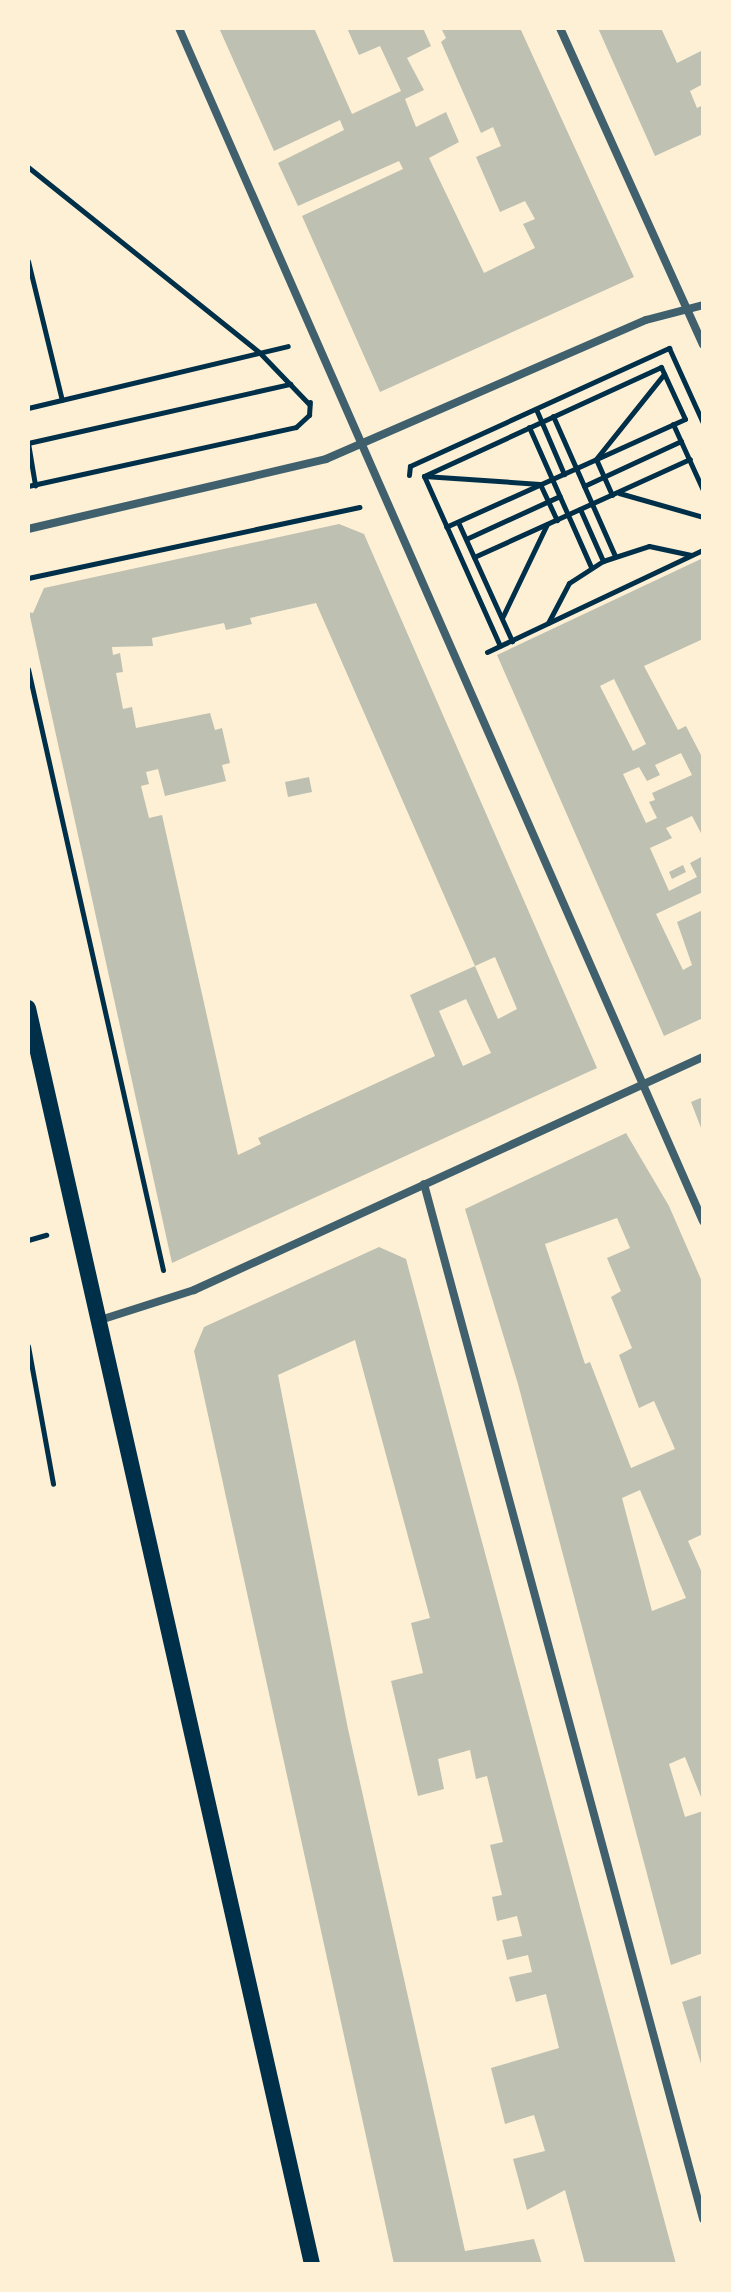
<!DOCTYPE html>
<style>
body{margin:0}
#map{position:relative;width:731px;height:2292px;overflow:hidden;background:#fdf0d5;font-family:Signika,sans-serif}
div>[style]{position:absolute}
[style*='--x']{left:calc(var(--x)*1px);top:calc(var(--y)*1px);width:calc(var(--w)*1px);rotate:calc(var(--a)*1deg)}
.building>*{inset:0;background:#bec0b2}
.path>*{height:5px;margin:-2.5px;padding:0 2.5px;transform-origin:2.5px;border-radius:2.5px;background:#003049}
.minor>*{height:8px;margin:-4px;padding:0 4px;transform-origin:4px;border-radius:4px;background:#3f606c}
.secondary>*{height:16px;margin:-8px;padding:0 8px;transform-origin:8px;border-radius:8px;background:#003049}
span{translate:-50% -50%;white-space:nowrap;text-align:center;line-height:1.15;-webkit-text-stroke:6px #fdf0d5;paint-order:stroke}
.frame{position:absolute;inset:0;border:30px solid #fdf0d5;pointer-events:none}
</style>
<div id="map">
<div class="building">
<i style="clip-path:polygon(219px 28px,314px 28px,352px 114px,401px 91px,380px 46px,359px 55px,347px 28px,423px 28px,431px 46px,407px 58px,424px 90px,405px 99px,416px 127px,446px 112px,459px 142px,429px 158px,484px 273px,535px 248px,523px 224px,535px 219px,525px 201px,500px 212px,476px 157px,501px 146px,493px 127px,481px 133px,441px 42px,446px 38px,441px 28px,520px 28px,634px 277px,380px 392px,302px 216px,403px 169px,399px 161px,298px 206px,278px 163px,344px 130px,340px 120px,274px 151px)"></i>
<i style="clip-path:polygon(598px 28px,661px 28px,677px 63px,703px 50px,703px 84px,690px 91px,697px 108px,703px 105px,703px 134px,655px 156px)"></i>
<i style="clip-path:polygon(evenodd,339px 524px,364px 534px,597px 1068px,172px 1263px,29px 612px,33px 613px,44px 588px,339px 524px,316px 603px,475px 966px,495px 957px,517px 1009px,498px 1019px,475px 966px,410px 995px,435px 1056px,258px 1138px,261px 1144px,238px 1155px,162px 815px,149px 818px,141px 786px,149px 784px,146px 772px,158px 769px,165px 796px,226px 781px,222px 765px,230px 763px,222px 728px,215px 730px,210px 713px,136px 728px,132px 707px,123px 709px,116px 673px,123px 672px,120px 653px,113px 655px,112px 647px,153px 646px,152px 638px,224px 623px,226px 630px,252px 624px,250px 618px,316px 603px,339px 524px,466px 999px,491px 1053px,463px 1066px,439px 1011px,466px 999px)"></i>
<i style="clip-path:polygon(evenodd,703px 558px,703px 639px,644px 666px,678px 730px,686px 726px,703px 759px,703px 837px,692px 816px,666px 828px,672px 838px,650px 848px,669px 891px,697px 877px,690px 863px,703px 856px,703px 892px,656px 914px,683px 970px,692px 965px,677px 922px,703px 910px,703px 1018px,664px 1036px,497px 655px,703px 558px,614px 679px,646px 744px,633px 751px,600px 686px,614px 679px,703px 558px,681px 753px,692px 775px,652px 793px,655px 800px,649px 802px,657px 818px,646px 823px,623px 774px,639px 767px,647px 781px,660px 775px,655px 765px,681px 753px)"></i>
<i style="clip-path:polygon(309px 777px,312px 792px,288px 797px,285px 782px)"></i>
<i style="clip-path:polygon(683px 865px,686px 872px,672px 879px,669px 872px)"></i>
<i style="clip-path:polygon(703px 1097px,703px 1133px,691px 1102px)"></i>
<i style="clip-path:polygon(evenodd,626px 1133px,669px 1206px,703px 1284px,703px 1534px,688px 1541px,703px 1575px,703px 1802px,685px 1757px,669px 1764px,685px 1817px,703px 1811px,703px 1953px,671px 1965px,518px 1384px,465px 1209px,626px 1133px,617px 1218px,630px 1248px,607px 1258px,621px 1291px,611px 1297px,632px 1348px,619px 1355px,639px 1408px,654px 1401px,675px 1449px,631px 1468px,590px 1362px,585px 1364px,545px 1244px,617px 1218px,626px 1133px,640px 1490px,686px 1598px,652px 1611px,622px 1498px,640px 1490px)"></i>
<i style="clip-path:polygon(379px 1247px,406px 1259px,676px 2264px,585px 2264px,565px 2190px,527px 2210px,513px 2159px,545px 2151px,534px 2115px,505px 2124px,491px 2068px,559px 2048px,546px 1994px,516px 2002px,509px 1977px,532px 1972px,528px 1955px,507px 1960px,502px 1940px,522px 1936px,517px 1916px,497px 1921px,492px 1897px,502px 1895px,490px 1845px,503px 1842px,487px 1776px,476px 1779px,470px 1750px,438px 1759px,444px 1789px,418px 1796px,391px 1681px,423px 1673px,411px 1623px,430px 1618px,355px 1340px,278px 1375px,348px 1729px,465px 2251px,534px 2239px,542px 2264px,394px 2264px,194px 1351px,204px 1327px)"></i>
<i style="clip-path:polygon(703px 1995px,703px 2067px,702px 2067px,682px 2002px)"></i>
</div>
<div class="path">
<i style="--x:28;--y:167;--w:297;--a:38.7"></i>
<i style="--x:260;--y:353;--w:71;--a:46.1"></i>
<i style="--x:28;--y:261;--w:143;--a:76.3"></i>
<i style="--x:28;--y:408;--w:267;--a:-13.4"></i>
<i style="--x:536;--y:409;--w:71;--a:66.7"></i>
<i style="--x:553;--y:416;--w:153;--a:66.1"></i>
<i style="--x:673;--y:424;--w:72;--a:65.6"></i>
<i style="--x:529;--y:427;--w:153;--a:66.1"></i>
<i style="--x:28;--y:443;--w:269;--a:-12.7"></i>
<i style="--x:28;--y:443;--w:43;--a:80.5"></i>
<i style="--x:409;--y:475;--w:9;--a:-84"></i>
<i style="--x:410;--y:466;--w:285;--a:-24.5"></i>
<i style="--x:669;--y:348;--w:82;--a:65.6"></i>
<i style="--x:424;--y:476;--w:261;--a:-24.7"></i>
<i style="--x:661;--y:367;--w:57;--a:65.2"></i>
<i style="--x:685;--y:419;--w:262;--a:155.7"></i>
<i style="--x:424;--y:476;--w:186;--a:65.9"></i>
<i style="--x:424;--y:476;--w:116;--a:3.9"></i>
<i style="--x:540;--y:484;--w:40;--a:65"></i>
<i style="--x:28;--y:486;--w:274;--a:-12.4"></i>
<i style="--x:296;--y:427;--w:18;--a:-43"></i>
<i style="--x:309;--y:415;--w:13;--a:-86"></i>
<i style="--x:584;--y:486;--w:107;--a:-24.9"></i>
<i style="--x:619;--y:493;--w:87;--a:15.9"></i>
<i style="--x:612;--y:495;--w:39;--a:-114"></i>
<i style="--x:596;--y:459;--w:109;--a:-51.3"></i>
<i style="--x:580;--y:509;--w:57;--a:66.1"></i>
<i style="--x:458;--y:522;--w:131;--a:65.6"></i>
<i style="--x:466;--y:539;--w:103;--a:-24.6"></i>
<i style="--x:474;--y:557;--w:237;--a:-24.4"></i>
<i style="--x:28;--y:578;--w:339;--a:-12.1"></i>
<i style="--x:502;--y:618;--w:104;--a:-64.4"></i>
<i style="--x:548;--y:623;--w:45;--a:-62.3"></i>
<i style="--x:569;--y:583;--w:40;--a:-32.9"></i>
<i style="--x:603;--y:561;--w:48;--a:-18.1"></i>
<i style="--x:649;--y:546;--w:43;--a:12.1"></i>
<i style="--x:487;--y:652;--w:239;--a:-25.3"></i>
<i style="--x:28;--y:669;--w:616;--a:77.34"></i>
<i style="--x:28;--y:1240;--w:19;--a:-16"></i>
<i style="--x:28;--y:1346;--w:140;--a:79.7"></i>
</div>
<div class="minor">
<i style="--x:179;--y:28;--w:1303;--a:66.29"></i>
<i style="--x:560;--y:28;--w:347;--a:65.7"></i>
<i style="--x:28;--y:529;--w:306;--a:-13.2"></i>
<i style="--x:326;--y:459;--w:349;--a:-23.5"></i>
<i style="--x:646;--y:320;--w:59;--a:-14.7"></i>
<i style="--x:424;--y:1184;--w:1072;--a:74.91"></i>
<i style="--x:97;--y:1321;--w:102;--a:-17.7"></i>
<i style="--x:194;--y:1290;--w:560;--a:-24.6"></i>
</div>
<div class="secondary">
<i style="--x:28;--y:1008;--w:1288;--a:77.26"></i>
</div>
<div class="frame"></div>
</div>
